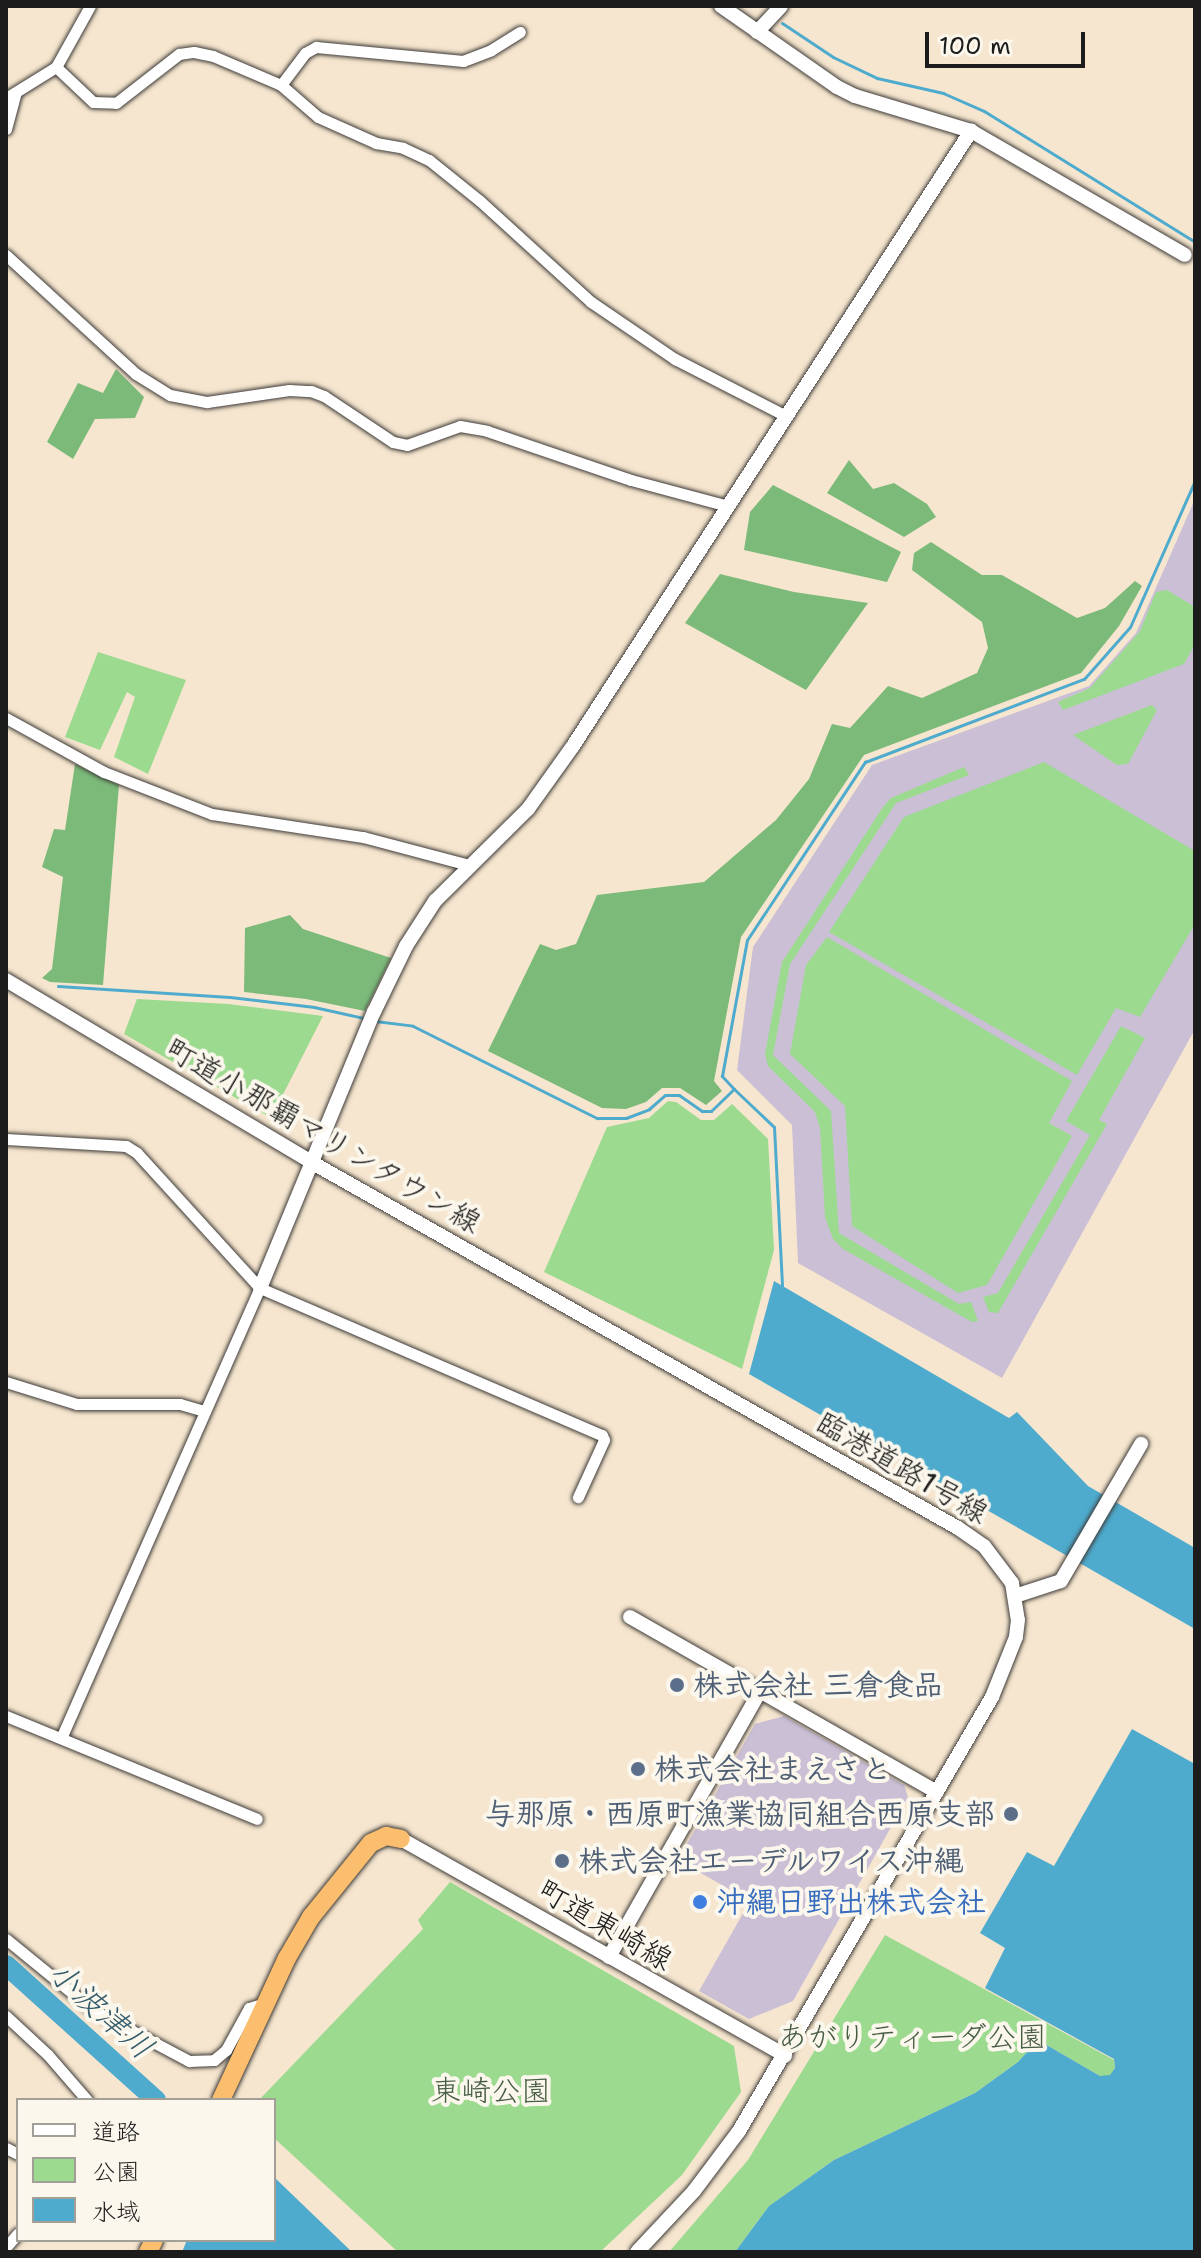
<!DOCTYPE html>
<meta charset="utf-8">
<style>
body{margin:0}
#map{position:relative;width:1201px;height:2258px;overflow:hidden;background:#f6e6cf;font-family:"Shantell Sans","Klee One",sans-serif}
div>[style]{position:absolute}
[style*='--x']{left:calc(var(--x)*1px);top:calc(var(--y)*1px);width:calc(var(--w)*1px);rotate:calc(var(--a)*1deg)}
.industrial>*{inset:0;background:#cbbfd6}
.green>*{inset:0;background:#9bda8f}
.forest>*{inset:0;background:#7cba7a}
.water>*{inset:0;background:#4fabcd}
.stream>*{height:3px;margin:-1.5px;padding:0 1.5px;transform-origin:1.5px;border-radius:1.5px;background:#4fabcd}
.river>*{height:20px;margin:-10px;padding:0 10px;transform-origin:10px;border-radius:10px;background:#4fabcd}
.roads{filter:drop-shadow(0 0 2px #3d3a37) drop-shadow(0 0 2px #3d3a37)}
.minor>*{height:11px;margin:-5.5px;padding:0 5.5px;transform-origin:5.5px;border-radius:5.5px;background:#fff}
.tertiary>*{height:14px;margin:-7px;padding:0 7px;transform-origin:7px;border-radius:7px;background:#fff}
.trunk>*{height:18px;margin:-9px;padding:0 9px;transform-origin:9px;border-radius:9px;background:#fabe6e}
.dots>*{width:22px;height:22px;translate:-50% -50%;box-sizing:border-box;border:4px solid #fbf7ec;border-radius:50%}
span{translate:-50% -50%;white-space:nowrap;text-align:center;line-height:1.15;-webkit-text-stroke:8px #fbf7ec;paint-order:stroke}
.street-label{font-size:30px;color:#1c1c1c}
.service-label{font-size:30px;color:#4e5e75;font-weight:700}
.left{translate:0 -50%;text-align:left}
.right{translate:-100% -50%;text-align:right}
.shop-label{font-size:30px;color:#366cbe;font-weight:700}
.park-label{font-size:30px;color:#485e44}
.water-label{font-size:32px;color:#335c6c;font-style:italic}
.frame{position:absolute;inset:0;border:8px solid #1c1c1c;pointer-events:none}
.legend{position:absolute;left:16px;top:2098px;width:260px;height:144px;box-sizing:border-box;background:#fbf7ec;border:2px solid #a29f99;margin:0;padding:10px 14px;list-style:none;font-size:24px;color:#1c1c1c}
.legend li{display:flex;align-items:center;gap:16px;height:40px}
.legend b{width:40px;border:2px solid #a29f99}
.scale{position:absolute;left:925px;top:32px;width:160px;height:36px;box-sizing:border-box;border:4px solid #1c1c1c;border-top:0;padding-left:10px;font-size:24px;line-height:28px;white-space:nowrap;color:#1c1c1c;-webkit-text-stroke:6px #fbf7ec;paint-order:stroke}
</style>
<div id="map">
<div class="industrial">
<i style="clip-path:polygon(1195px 499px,1195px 1029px,1002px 1378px,798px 1263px,792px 1125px,737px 1070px,753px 947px,872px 765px,1089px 686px,1136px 633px)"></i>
<i style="clip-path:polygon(784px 1716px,904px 1785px,908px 1797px,793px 2001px,749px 2019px,699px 1991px,750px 1901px,678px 1860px,755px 1724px)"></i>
</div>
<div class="green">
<i style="clip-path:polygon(1167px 590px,1195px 607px,1195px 644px,1184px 664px,1063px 710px,1058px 702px,1090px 688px,1140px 631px,1156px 592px)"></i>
<i style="clip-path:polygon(98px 652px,186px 680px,148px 774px,114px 757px,135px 697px,127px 692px,100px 750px,65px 737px)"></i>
<i style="clip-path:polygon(1152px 705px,1157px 710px,1128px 764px,1117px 765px,1073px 735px)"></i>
<i style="clip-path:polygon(1044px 762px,1195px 851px,1195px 924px,1140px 1017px,1116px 1008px,1077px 1075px,829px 932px,904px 817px)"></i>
<i style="clip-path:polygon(964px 767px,969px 775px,896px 803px,790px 964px,773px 1055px,831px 1111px,839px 1233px,959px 1304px,971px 1302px,978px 1321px,972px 1322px,843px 1249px,833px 1239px,825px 1217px,820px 1128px,815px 1112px,768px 1066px,765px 1054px,782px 962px,883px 807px,891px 798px)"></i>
<i style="clip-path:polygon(827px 937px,1072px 1081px,1049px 1123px,1072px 1136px,987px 1285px,958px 1293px,852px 1226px,845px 1106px,790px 1054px,806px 965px)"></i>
<i style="clip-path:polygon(137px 999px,228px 1004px,323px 1016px,271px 1118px,124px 1034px)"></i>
<i style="clip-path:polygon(1121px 1026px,1145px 1038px,1099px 1120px,1107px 1124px,998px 1313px,989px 1312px,983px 1297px,998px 1293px,1090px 1135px,1066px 1121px)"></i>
<i style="clip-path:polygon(668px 1101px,676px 1102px,701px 1120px,714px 1120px,732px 1104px,768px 1139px,774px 1250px,742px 1369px,544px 1272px,607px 1127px,649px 1118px)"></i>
<i style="clip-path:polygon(450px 1882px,734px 2046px,741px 2092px,682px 2175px,600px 2252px,398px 2252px,274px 2138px,274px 2100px,259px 2100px,423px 1929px,418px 1920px)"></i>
<i style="clip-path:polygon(885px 1935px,1114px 2060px,1115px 2068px,1110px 2076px,1100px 2076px,1038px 2040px,1018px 2062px,975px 2093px,834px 2160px,769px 2206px,735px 2252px,669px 2252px,748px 2160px)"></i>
</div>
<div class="forest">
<i style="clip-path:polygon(116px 369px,144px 397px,135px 418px,95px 419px,73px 459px,47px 442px,78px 383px,103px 393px)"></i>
<i style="clip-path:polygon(849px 460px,873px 489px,894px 483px,927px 504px,936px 517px,904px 537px,827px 493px)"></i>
<i style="clip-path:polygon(773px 485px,901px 552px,887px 582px,744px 550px,750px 512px)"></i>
<i style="clip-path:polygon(931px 542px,982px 575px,1002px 575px,1077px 618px,1105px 608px,1135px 581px,1142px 586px,1119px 626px,1081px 673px,864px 755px,741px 937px,714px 1081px,722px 1091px,706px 1105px,680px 1088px,662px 1088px,646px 1102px,626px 1109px,602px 1108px,488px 1051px,540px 944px,556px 950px,576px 944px,597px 895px,704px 882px,776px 820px,809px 779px,832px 724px,850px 728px,888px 686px,922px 698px,977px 673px,988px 648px,982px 622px,912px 570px,914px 553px)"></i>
<i style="clip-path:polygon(720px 574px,794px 592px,868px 603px,806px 690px,685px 623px)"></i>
<i style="clip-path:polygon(75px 764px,119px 785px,103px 985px,50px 982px,42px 978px,52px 969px,63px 877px,42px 867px,54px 829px,65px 830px)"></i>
<i style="clip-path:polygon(290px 915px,303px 929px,391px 958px,365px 1011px,306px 999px,244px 992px,245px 928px)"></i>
</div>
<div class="water">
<i style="clip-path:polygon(774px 1281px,1009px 1418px,1017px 1412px,1088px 1486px,1195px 1548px,1195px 1629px,749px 1374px)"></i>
<i style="clip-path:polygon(1132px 1729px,1195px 1764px,1195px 2252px,735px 2252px,769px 2206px,834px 2160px,975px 2093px,1018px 2062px,1038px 2040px,1100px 2076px,1110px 2075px,1115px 2068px,1114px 2059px,985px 1988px,1005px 1948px,980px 1933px,1027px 1852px,1054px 1866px)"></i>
<i style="clip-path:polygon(274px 2177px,352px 2252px,182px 2252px,187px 2240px,274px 2240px)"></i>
</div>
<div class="stream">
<i style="--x:782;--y:23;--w:61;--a:33.7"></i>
<i style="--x:833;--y:57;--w:49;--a:25.5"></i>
<i style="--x:877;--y:78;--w:68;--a:12.8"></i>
<i style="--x:943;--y:93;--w:45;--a:23.7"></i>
<i style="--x:984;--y:111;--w:248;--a:31.8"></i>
<i style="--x:58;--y:986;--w:172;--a:3.7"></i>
<i style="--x:230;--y:997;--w:85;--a:6.8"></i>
<i style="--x:314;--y:1007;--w:55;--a:12.5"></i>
<i style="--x:375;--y:1021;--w:38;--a:7"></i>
<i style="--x:413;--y:1026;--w:206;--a:26.6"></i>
<i style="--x:597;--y:1118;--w:29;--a:0"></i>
<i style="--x:626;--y:1118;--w:25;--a:-21"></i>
<i style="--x:649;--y:1109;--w:21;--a:-41"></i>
<i style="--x:665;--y:1095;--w:14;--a:0"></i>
<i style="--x:679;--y:1095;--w:28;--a:35"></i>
<i style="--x:702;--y:1111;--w:9;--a:0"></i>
<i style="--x:711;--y:1111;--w:32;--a:-44"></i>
<i style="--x:734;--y:1089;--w:55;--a:43.5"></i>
<i style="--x:774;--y:1127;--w:160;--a:87.1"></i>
<i style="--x:734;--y:1089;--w:18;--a:-133"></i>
<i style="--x:722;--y:1076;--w:138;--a:-79.6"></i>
<i style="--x:747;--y:940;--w:214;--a:-56.5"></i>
<i style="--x:865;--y:762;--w:234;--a:-20.8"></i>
<i style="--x:1084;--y:679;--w:69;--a:-48.5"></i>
<i style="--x:1130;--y:627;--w:161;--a:-66.1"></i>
</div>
<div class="river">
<i style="--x:6;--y:1965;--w:202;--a:42"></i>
</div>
<div class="roads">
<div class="minor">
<i style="--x:56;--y:67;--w:70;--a:-60.9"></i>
<i style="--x:281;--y:85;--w:40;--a:-53"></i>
<i style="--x:305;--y:53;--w:13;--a:-29"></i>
<i style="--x:316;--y:47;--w:148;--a:5.4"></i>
<i style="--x:463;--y:61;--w:30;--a:-21"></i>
<i style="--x:491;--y:50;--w:34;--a:-32"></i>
<i style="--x:6;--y:98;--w:59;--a:-31.8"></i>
<i style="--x:56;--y:67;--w:51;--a:43.4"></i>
<i style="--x:93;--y:102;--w:23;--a:2"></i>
<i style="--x:116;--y:103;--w:80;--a:-37.9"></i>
<i style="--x:179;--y:54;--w:15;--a:-8"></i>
<i style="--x:194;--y:52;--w:19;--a:12"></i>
<i style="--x:213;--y:56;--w:74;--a:23.1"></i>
<i style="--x:281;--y:85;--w:49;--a:40.9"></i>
<i style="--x:318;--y:117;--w:64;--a:24.1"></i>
<i style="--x:376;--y:143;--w:27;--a:10"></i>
<i style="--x:403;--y:148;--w:29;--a:25"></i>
<i style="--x:429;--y:160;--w:65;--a:38.8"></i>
<i style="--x:480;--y:201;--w:150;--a:42.3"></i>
<i style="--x:591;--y:302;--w:102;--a:34.2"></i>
<i style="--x:675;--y:359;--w:125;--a:27.2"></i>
<i style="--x:6;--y:129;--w:38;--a:-75"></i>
<i style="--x:6;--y:255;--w:176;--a:42.5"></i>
<i style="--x:136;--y:374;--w:40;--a:32"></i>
<i style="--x:170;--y:395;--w:38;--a:11"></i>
<i style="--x:207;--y:402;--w:83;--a:-8.3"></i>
<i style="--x:289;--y:390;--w:22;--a:3"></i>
<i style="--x:311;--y:391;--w:14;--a:21"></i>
<i style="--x:324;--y:396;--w:83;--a:33.7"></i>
<i style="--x:393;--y:442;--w:14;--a:12"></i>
<i style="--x:407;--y:445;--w:56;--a:-19.7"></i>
<i style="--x:460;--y:426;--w:27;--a:10"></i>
<i style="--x:487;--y:431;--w:152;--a:18.8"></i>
<i style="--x:631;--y:480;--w:100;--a:15"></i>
<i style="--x:6;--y:718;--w:112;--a:28.9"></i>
<i style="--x:104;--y:772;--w:116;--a:21.3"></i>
<i style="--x:212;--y:814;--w:153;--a:8.7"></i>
<i style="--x:363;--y:837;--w:110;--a:14.8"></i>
<i style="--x:6;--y:1139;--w:120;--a:3.3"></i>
<i style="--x:126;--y:1146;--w:13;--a:32"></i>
<i style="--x:137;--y:1153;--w:183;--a:47.7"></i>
<i style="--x:260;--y:1288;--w:372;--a:23.3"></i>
<i style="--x:602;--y:1435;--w:5;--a:68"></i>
<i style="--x:604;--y:1440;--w:63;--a:114.5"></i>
<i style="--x:6;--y:1382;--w:74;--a:17.2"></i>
<i style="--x:77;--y:1404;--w:103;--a:0"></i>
<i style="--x:180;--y:1404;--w:26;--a:16"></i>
<i style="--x:6;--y:1716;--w:271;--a:22.3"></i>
<i style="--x:62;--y:1736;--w:490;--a:-66.2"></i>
<i style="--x:6;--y:1939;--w:112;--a:39.2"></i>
<i style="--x:93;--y:2010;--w:109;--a:28"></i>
<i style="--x:189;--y:2061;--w:25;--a:-2"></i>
<i style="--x:214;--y:2060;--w:16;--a:-40"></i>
<i style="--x:226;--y:2050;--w:48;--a:-61.3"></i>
<i style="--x:249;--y:2008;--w:17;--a:-17"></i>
<i style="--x:6;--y:2016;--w:57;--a:42.9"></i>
<i style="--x:48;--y:2055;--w:60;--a:49.1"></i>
<i style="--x:6;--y:2148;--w:13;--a:27"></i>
<i style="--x:6;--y:2247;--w:18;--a:-49"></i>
</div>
<div class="tertiary">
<i style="--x:721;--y:6;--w:141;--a:34.9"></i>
<i style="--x:837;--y:87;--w:20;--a:27"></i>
<i style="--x:855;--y:96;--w:121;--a:16.8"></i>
<i style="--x:971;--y:131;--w:247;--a:30.1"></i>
<i style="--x:757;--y:32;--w:35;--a:-47"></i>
<i style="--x:6;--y:980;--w:355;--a:30.8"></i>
<i style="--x:311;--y:1162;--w:743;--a:29.5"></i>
<i style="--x:958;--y:1528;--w:32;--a:35"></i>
<i style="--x:984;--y:1546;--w:46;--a:52.9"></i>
<i style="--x:1012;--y:1583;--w:37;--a:81"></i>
<i style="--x:1018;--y:1620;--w:17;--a:97"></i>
<i style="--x:1016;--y:1637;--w:65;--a:111.8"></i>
<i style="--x:992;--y:1697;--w:502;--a:120.24"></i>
<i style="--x:739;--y:2131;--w:75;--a:126.9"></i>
<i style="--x:694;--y:2191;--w:83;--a:133.1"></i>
<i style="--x:260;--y:1288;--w:299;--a:-67.6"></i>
<i style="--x:374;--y:1012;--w:73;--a:-64.1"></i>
<i style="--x:406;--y:946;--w:54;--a:-57.2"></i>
<i style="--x:435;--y:901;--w:131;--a:-44.7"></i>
<i style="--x:528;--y:809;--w:77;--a:-54.5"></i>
<i style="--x:573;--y:746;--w:733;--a:-57.09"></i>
<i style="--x:1015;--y:1596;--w:48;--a:-18.1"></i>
<i style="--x:1061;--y:1581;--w:159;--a:-59.7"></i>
<i style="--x:630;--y:1617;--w:353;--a:29.7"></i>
<i style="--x:401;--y:1839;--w:441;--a:29.4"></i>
<i style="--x:609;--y:1957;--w:306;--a:-60.4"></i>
</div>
<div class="trunk">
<i style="--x:221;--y:2100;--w:157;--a:-65.1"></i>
<i style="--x:287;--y:1958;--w:48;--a:-59.7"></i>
<i style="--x:311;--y:1917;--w:95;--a:-51"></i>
<i style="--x:371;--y:1843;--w:17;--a:-25"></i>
<i style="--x:386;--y:1836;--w:15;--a:11"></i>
<i style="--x:148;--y:2252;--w:13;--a:-63"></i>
</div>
</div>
<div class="dots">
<i style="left:677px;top:1685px;background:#5c6f8a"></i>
<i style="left:638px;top:1769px;background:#5c6f8a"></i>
<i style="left:1011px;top:1814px;background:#5c6f8a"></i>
<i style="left:562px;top:1861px;background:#5c6f8a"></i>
<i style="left:700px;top:1902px;background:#3f7fe0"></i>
</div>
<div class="street-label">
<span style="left:323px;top:1136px;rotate:30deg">町道小那覇マリンタウン線</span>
<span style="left:902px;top:1468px;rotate:30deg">臨港道路1号線</span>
<span style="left:605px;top:1925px;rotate:30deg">町道東崎線</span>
</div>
<div class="service-label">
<span class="left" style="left:693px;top:1685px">株式会社 三倉食品</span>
<span class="left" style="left:654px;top:1769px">株式会社まえさと</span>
<span class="right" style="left:995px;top:1814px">与那原・西原町漁業協同組合西原支部</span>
<span class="left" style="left:578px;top:1861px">株式会社エーデルワイス沖縄</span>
</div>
<div class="shop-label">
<span class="left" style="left:716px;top:1902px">沖縄日野出株式会社</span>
</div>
<div class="park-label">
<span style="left:912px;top:2037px">あがりティーダ公園</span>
<span style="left:491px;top:2091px">東崎公園</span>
</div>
<div class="water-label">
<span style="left:101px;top:2010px;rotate:42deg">小波津川</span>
</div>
<div class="frame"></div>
<ul class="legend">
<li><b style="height:10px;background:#fff"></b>道路</li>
<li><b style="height:22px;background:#9bda8f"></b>公園</li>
<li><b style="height:22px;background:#4fabcd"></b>水域</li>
</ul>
<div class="scale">100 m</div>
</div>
